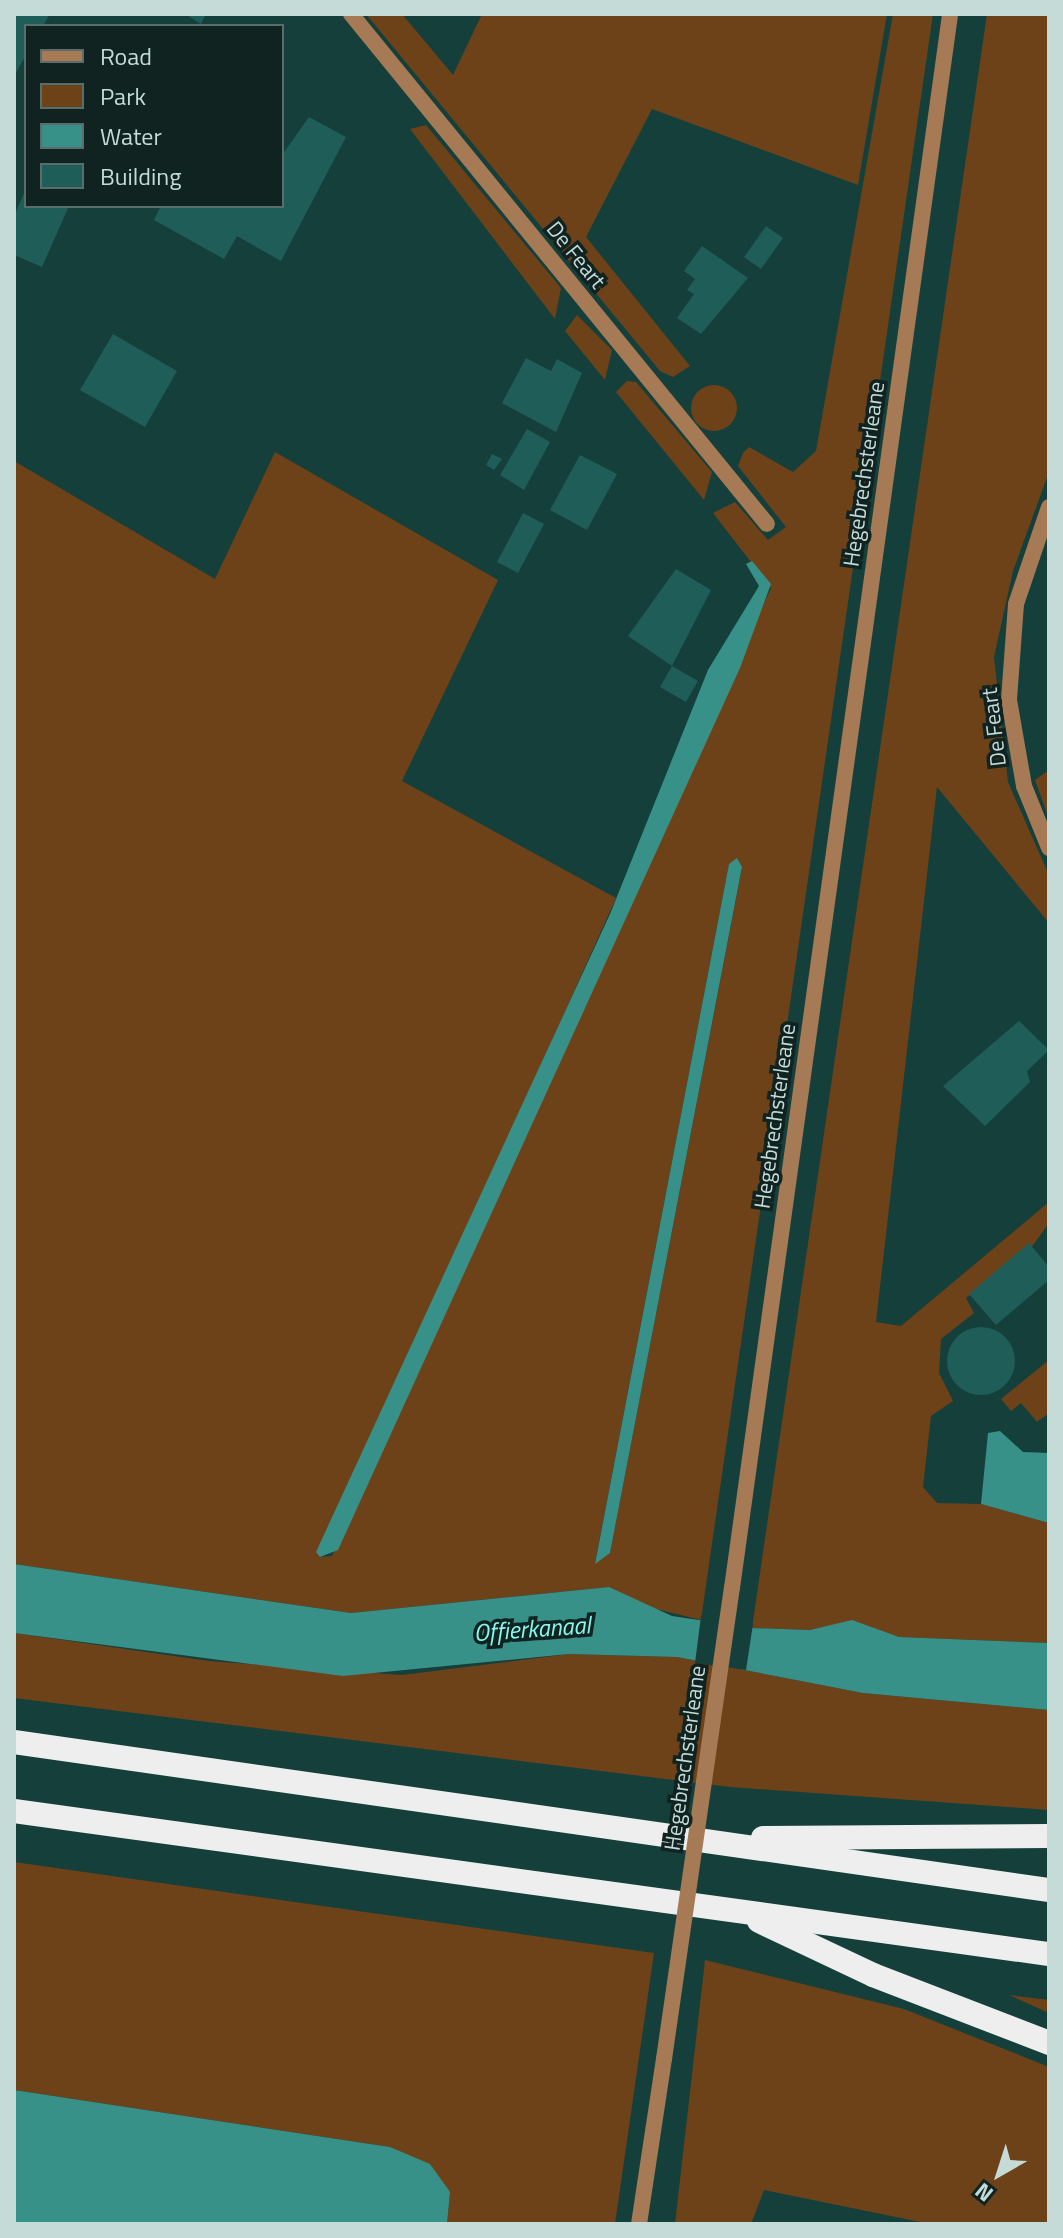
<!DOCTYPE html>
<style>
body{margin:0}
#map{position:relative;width:1063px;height:2238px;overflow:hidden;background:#153f3b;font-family:"Titillium Web",sans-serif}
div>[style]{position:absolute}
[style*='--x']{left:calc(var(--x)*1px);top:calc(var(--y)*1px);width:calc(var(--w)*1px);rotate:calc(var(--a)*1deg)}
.green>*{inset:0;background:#6d4218}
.round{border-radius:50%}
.water>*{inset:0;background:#389189}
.pier>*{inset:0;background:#153f3b}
.building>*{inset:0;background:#1f5d58}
.minor>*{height:16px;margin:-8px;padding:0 8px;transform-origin:8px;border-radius:8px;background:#a57a55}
.tertiary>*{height:16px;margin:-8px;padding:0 8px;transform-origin:8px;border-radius:8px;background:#a57a55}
.motorway>*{height:24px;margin:-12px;padding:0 12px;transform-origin:12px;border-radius:12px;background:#eee}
.tertiary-bridge>*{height:16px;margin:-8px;padding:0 8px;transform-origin:8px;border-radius:8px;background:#a57a55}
span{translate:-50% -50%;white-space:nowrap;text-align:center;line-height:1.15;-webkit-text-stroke:7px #112321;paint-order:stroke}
.street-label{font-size:22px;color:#c5dbd8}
.water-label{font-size:24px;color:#85fbef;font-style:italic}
.frame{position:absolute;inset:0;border:16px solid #c5dbd8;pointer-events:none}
.legend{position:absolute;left:24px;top:24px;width:260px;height:184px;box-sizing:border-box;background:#112321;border:2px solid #596d6a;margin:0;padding:10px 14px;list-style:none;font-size:24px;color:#c5dbd8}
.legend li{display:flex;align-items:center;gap:16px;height:40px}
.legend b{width:40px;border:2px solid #596d6a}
.north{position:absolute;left:959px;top:2134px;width:80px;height:80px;-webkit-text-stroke:6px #112321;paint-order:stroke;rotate:219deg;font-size:22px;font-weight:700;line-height:32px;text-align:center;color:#c5dbd8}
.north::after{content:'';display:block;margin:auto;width:28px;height:36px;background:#c5dbd8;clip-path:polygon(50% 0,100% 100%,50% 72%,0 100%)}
</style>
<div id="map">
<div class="green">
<i style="clip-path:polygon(366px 14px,402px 14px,453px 75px,482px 14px,887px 14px,858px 185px,652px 109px,586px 237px,690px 366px,673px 377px,660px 371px)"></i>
<i style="clip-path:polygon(evenodd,893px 14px,933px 14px,701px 1620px,644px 1606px,609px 1587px,351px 1613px,14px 1564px,14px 461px,215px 579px,275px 452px,498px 580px,402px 781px,616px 898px,320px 1557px,332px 1556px,771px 588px,713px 513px,735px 502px,768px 540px,786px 527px,738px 466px,743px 453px,749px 447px,793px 472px,816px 451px,893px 14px,729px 864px,742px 868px,610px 1553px,595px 1563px,729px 864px)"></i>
<i style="clip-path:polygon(987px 14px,1049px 14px,1049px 472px,1013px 571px,994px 657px,1008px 782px,1049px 875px,1049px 923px,937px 787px,876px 1322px,901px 1326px,1049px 1202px,1049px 1223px,1031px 1248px,966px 1298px,974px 1313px,941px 1339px,939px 1373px,953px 1401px,931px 1416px,923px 1487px,937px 1503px,981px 1504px,1049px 1523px,1049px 1643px,899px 1637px,852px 1621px,810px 1630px,752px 1628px)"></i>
<i style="clip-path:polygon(426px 125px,561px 288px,555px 319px,410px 129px)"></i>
<i style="clip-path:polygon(577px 315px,612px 350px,605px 380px,565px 331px)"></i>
<i style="clip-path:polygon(627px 381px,636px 382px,712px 472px,704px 500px,616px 392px)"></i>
<i class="round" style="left:691px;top:385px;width:46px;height:46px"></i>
<i style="clip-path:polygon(1049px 770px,1049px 819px,1035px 780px)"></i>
<i style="clip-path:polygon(1049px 1360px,1049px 1413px,1037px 1422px,1021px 1403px,1011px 1411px,1001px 1399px)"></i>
<i style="clip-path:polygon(14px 1633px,209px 1661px,402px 1675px,569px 1654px,677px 1657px,863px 1693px,1049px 1710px,1049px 1810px,730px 1787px,14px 1698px)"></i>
<i style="clip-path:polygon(14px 1862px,654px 1953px,615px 2224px,447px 2224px,450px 2192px,390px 2147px,14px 2090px)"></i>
<i style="clip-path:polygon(705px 1960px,904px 2009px,1049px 2067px,1049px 2224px,930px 2224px,764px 2190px,751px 2224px,675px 2224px)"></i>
<i style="clip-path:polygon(1009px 1995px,1049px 2000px,1049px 2013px)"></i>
</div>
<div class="water">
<i style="clip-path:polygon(752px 561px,771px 584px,740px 668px,338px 1550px,320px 1557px,316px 1552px,610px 914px,708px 670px,759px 586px,746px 564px)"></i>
<i style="clip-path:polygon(737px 858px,742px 867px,610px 1553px,595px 1564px,729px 864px)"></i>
<i style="clip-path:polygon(1000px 1431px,1023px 1452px,1049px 1453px,1049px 1523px,981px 1504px,988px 1433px)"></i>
<i style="clip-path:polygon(14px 1564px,351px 1613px,609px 1587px,672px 1616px,752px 1628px,810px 1630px,852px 1620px,899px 1637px,1049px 1643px,1049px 1710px,863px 1693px,677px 1657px,569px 1654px,343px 1676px,14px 1633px)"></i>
<i style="clip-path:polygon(14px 2090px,390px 2147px,430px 2164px,450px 2192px,447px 2224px,14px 2224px)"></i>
</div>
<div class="pier">
<i style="clip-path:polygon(701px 1616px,753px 1624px,746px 1670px,695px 1663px)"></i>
</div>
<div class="building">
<i style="clip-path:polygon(14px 14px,50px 14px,43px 26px,26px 26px,26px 55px,14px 76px)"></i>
<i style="clip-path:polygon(185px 14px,206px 14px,201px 24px)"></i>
<i style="clip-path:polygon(309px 117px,346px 137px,281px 261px,237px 236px,224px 259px,154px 220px,161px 206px,282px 206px,282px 155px)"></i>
<i style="clip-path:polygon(26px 189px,26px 206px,69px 206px,42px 267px,14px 255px,14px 216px)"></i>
<i style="clip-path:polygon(766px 226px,783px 238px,761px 269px,744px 257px)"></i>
<i style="clip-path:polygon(702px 246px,748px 278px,701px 334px,677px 318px,694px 294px,687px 290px,695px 279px,684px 271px)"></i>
<i style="clip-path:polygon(113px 334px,177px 371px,145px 427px,80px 390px)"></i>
<i style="clip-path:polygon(526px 358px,551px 371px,557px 359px,582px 373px,556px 432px,502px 403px)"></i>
<i style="clip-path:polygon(527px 429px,550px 442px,524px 490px,500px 475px)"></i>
<i style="clip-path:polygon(492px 454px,502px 459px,494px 470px,486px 465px)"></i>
<i style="clip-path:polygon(580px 455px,617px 474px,587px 530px,550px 510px)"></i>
<i style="clip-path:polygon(523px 513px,544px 524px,518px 573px,497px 562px)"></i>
<i style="clip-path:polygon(676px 569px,711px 590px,672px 666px,628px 636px)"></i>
<i style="clip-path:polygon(672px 666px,698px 681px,686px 702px,660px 687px)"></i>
<i style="clip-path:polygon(1019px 1021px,1049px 1050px,1027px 1071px,1030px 1082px,985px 1126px,943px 1086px)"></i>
<i style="clip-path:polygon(1029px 1243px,1049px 1267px,1049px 1280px,996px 1325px,969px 1294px)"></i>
<i class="round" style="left:947px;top:1327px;width:68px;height:68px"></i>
</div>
<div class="minor">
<i style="--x:351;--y:14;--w:658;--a:50.8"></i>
<i style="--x:1049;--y:507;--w:102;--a:108.8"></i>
<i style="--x:1016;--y:604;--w:96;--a:94.2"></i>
<i style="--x:1009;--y:700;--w:87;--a:80.1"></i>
<i style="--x:1024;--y:786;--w:67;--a:68"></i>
</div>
<div class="tertiary">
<i style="--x:732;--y:1588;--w:1589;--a:-82.11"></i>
<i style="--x:639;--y:2224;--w:167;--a:-81.4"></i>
</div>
<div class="motorway">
<i style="--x:14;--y:1742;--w:1046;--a:8.14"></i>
<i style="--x:14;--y:1811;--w:1045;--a:7.87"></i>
<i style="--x:763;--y:1838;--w:286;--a:-0.4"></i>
<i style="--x:759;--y:1921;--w:126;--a:25.3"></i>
<i style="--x:873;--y:1975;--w:189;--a:21.1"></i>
</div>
<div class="tertiary-bridge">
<i style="--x:664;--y:2059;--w:476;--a:-81.8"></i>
</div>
<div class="street-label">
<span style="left:576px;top:255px;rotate:51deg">De Feart</span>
<span style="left:864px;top:474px;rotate:-82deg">Hegebrechsterleane</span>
<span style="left:994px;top:727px;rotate:-97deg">De Feart</span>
<span style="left:775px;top:1116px;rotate:-82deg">Hegebrechsterleane</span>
<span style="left:685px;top:1758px;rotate:-82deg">Hegebrechsterleane</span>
</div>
<div class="water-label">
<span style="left:532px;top:1629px;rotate:-4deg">Offierkanaal</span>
</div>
<div class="frame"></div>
<ul class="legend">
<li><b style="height:10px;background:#a57a55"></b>Road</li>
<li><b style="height:22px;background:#6d4218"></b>Park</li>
<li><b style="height:22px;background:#389189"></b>Water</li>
<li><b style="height:22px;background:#1f5d58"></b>Building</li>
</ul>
<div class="north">N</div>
</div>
